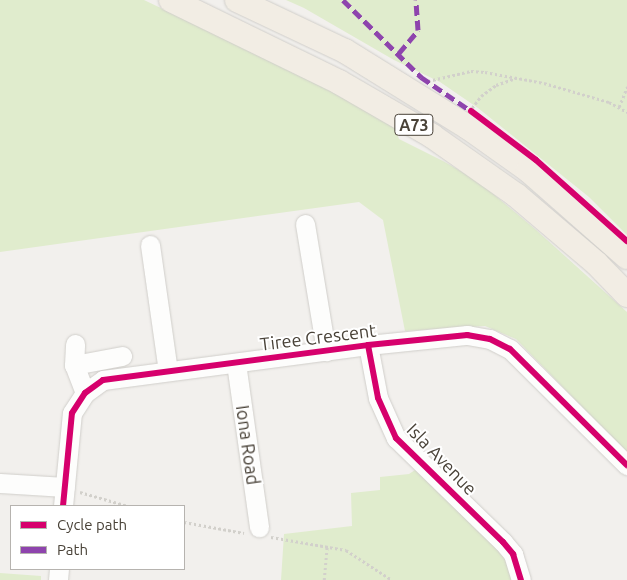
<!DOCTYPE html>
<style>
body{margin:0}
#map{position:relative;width:627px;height:580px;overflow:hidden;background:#f2f0ed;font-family:Ubuntu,sans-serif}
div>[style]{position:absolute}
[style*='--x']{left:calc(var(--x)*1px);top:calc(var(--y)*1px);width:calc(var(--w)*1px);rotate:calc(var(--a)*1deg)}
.green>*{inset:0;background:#e0eccd}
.path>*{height:2.5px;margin-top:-1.25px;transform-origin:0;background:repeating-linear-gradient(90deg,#d2d0cb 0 2.5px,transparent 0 5px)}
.roads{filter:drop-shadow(0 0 1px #d0ceca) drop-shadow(0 0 1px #d0ceca)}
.minor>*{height:19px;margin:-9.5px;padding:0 9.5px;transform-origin:9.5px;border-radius:9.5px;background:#fdfdfc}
.major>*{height:24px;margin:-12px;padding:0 12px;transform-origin:12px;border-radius:12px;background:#f2ede4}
.quiet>*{height:5px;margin-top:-2.5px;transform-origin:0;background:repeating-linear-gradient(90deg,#8e44ad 0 10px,transparent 0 15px)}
.cycleway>*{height:6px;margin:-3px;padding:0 3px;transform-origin:3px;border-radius:3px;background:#d6006c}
span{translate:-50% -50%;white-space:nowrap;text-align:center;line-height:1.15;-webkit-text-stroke:4px #fff;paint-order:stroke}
.shield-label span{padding:1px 4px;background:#fff;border:1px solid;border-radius:4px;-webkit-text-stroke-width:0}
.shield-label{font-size:16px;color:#494238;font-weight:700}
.street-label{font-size:18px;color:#494238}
.legend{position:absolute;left:10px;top:505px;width:175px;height:65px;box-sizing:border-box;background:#fff;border:1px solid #b6b3af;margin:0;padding:6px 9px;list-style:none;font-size:15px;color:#494238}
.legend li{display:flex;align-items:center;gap:10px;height:25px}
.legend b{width:25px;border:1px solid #b6b3af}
</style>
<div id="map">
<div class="green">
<i style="clip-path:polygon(0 0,144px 0,307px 78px,394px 126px,399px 139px,443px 161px,478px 181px,535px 229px,627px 312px,627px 453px,516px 339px,485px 326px,405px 331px,383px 220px,359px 202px,0 252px)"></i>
<i style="clip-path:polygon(286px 0,627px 0,627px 235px,589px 197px,478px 108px,440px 82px,394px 60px,304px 8px)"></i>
<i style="clip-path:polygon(418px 468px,501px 544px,518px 580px,281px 580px,284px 534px,352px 526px,351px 493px,380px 490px,380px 477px,409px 474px)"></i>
<i style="clip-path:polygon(0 573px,41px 576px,41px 580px,0 580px)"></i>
</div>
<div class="path">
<i style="--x:428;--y:81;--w:44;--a:-13.1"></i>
<i style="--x:471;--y:71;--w:14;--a:4"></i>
<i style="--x:485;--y:72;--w:60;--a:10.6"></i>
<i style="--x:544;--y:83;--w:68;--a:16.3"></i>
<i style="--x:609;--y:102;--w:21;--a:29"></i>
<i style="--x:619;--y:107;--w:22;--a:-68"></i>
<i style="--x:472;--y:108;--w:15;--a:-53"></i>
<i style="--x:481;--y:96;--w:19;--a:-36"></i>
<i style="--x:496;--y:85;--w:21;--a:-19"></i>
<i style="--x:80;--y:492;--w:50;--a:16.3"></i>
<i style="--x:184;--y:522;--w:61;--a:10.4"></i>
<i style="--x:271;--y:537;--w:76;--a:9.8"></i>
<i style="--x:346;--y:550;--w:55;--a:33.1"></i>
<i style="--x:324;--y:580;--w:33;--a:-85"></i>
</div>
<div class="roads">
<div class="minor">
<i style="--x:305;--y:224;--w:129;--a:80.6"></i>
<i style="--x:150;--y:245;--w:127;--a:81.9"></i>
<i style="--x:368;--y:345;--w:54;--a:79.3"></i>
<i style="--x:378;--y:398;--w:44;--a:65.8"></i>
<i style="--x:396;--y:438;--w:149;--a:44.2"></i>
<i style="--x:503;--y:542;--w:16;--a:50"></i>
<i style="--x:513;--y:554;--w:27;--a:73"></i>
<i style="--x:236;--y:363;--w:166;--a:82"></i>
<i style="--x:74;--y:365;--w:21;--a:-87"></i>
<i style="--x:85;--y:393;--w:30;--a:-111"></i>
<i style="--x:74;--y:365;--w:49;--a:-10.6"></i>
<i style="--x:0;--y:483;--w:65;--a:3.5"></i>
<i style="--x:63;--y:506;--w:93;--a:-84.5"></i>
<i style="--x:72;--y:413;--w:24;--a:-57"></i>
<i style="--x:85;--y:393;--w:22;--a:-36"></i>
<i style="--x:103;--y:380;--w:267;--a:-7.5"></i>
<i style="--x:368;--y:345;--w:100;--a:-5.8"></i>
<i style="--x:467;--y:335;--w:23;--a:10"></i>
<i style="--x:490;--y:339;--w:22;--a:27"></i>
<i style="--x:510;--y:349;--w:165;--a:44.8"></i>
<i style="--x:58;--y:580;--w:11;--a:-85"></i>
</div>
<div class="major">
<i style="--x:171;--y:0;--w:187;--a:26"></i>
<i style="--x:339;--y:82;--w:108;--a:30.1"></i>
<i style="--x:432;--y:136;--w:103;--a:35.1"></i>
<i style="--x:516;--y:195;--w:106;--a:40.4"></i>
<i style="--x:597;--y:264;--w:43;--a:45.9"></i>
<i style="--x:237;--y:0;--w:119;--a:25.3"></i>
<i style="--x:345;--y:51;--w:146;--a:31.8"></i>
<i style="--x:469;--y:128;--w:72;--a:35.4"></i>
<i style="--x:528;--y:170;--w:132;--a:41.3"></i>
</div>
</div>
<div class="quiet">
<i style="--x:343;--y:0;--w:110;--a:44.6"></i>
<i style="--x:421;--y:77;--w:60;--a:34.2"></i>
<i style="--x:399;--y:53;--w:30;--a:-50"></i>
<i style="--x:418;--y:30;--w:30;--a:-94"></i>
</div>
<div class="cycleway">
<i style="--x:471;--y:111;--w:81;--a:37"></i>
<i style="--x:536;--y:160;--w:122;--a:41.7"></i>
<i style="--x:368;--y:345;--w:54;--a:79.3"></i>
<i style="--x:378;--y:398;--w:44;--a:65.8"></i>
<i style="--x:396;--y:438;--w:149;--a:44.2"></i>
<i style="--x:503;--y:542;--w:16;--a:50"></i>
<i style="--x:513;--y:554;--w:27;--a:73"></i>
<i style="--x:63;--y:506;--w:93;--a:-84.5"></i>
<i style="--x:72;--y:413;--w:24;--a:-57"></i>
<i style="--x:85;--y:393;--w:22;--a:-36"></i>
<i style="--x:103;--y:380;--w:267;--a:-7.5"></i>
<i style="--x:368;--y:345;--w:100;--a:-5.8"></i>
<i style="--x:467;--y:335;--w:23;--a:10"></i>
<i style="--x:490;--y:339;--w:22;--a:27"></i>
<i style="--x:510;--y:349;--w:165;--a:44.8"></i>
</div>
<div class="shield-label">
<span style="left:414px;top:125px">A73</span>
</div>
<div class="street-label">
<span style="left:318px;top:337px;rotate:-7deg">Tiree Crescent</span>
<span style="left:248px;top:445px;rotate:82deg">Iona Road</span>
<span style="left:442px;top:459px;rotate:46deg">Isla Avenue</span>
</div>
<ul class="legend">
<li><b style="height:6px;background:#d6006c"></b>Cycle path</li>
<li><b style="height:6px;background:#8e44ad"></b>Path</li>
</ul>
</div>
